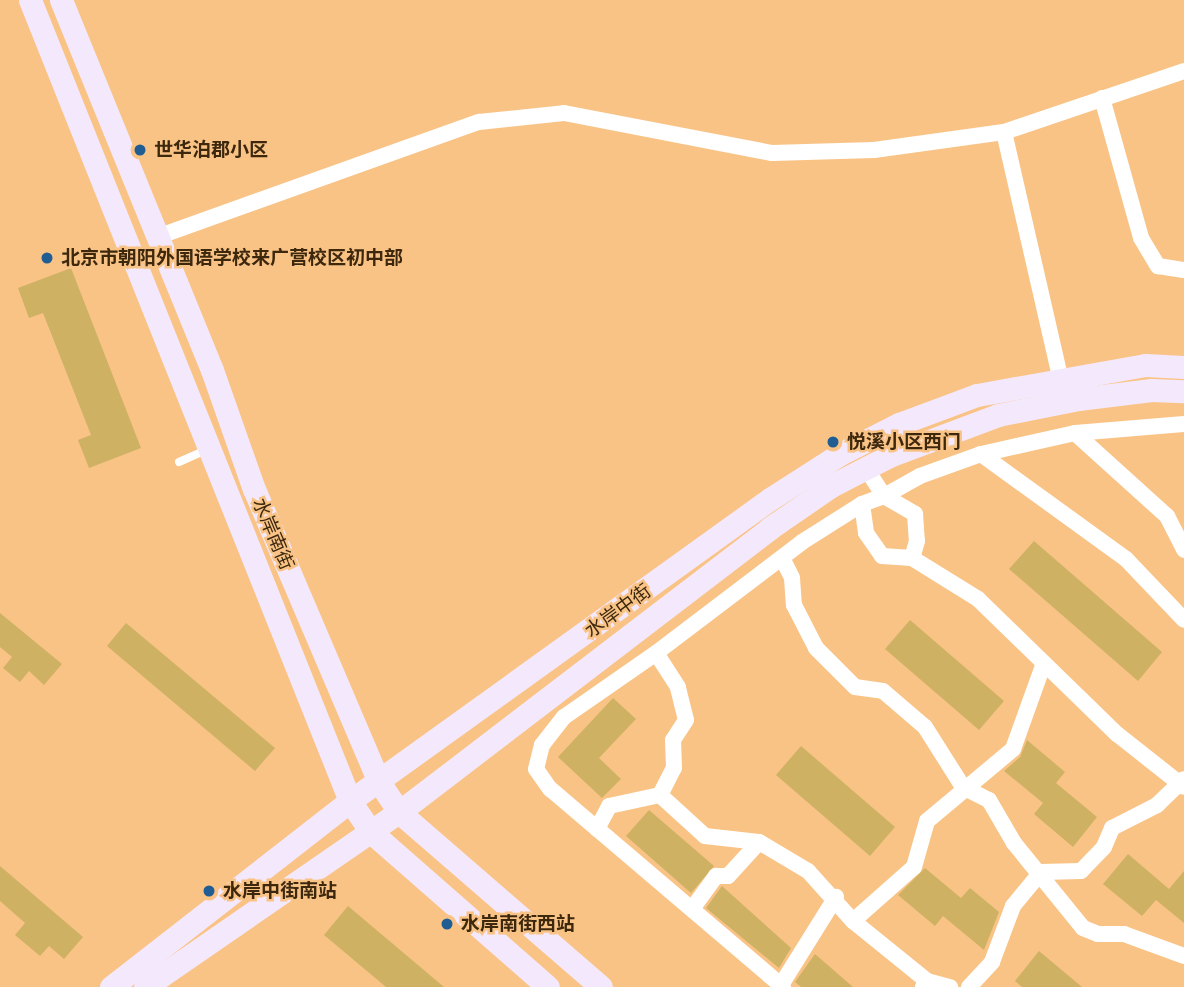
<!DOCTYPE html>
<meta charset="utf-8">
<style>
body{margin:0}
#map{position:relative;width:1184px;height:987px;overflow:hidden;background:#f9c386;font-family:Figtree,"Noto Sans SC",sans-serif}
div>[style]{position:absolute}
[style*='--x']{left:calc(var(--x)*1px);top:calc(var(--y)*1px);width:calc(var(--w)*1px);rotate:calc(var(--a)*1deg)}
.building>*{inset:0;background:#ceb163}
.lane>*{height:8px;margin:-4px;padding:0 4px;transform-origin:4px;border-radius:4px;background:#fff}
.street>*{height:16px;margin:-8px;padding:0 8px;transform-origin:8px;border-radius:8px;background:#fff}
.secondary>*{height:23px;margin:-11.5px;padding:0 11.5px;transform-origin:11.5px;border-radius:11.5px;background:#f4e9fc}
.dots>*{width:19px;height:19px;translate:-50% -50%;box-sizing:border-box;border:4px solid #f9c386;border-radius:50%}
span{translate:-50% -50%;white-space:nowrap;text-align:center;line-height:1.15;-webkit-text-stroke:5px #f9c386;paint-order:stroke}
.poi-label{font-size:19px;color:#3d280e;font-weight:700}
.left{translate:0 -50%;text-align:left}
.street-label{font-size:19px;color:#3d280e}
</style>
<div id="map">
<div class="building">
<i style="clip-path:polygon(71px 268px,141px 448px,89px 468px,78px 440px,91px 435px,43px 313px,29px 318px,18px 288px)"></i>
<i style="clip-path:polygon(1034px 541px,1162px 652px,1138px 681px,1009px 569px)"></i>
<i style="clip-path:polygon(0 613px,62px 664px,44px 685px,29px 671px,20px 682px,3px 668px,12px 657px,0 647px)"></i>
<i style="clip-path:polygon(910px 620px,1004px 701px,979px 730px,885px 649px)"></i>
<i style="clip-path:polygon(126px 623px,275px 748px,255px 771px,107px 646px)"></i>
<i style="clip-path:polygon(613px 698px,636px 719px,599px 758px,621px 779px,602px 798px,558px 757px)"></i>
<i style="clip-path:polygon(1027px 740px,1065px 772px,1056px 783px,1097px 817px,1073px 847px,1034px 814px,1043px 803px,1004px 771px,1020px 757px)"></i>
<i style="clip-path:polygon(801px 746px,895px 827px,870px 856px,776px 775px)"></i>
<i style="clip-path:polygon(649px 810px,714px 866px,691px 893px,626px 836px)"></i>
<i style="clip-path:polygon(1128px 854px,1169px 889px,1184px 871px,1184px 923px,1156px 900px,1142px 916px,1103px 884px)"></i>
<i style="clip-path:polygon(0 866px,83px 937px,64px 959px,49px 946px,40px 956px,15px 935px,25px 923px,0 901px)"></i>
<i style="clip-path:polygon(925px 868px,961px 898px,970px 888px,999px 912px,984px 950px,943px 916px,935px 926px,898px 895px)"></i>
<i style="clip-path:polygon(722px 886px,791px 948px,779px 968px,706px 908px)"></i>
<i style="clip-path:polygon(348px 906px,444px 987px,386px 987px,324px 935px)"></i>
<i style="clip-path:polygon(1039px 951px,1082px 987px,1022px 987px,1015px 981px)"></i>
<i style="clip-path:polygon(815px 954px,853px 987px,801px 987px,795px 982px)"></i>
</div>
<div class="lane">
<i style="--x:179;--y:462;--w:30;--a:-24"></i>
</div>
<div class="street">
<i style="--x:1102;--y:98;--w:145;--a:74.4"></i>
<i style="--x:1141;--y:238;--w:33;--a:59"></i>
<i style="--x:1158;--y:266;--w:26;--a:9"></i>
<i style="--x:1004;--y:132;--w:254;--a:77.1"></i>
<i style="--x:157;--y:237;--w:342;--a:-19.7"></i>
<i style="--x:479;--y:122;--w:85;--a:-6"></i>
<i style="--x:564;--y:113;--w:212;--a:10.9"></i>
<i style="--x:772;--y:153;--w:102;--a:-1.7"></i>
<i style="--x:874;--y:150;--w:131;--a:-7.9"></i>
<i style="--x:1004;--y:132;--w:190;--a:-18.7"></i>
<i style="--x:1184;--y:424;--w:109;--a:175.3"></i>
<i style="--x:1075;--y:433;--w:96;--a:167.4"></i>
<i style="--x:981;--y:454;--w:65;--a:160.2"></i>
<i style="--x:920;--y:476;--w:41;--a:150.9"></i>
<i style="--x:884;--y:496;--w:36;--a:30"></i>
<i style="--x:915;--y:514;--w:27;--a:86"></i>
<i style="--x:917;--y:541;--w:18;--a:106"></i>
<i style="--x:912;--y:558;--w:78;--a:31.8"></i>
<i style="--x:978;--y:599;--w:194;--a:44.2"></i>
<i style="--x:1117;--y:734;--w:85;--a:38.3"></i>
<i style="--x:1075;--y:433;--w:124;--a:42.1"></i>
<i style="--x:1167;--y:516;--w:38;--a:63"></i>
<i style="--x:981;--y:454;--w:179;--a:35.9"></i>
<i style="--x:1126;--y:559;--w:84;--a:46.4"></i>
<i style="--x:862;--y:504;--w:29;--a:82"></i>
<i style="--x:866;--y:533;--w:28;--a:55"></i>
<i style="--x:882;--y:556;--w:30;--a:4"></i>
<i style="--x:782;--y:558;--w:22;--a:63"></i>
<i style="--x:792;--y:578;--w:27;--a:86"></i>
<i style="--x:794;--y:605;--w:48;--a:62.9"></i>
<i style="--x:816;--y:648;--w:55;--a:45"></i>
<i style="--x:855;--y:687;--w:28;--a:8"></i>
<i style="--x:883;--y:691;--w:55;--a:40.6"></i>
<i style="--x:925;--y:727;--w:71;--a:57.7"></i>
<i style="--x:963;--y:787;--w:29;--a:27"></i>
<i style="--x:989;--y:800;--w:50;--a:59.8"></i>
<i style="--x:1014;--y:843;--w:109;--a:50.9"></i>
<i style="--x:1083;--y:928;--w:16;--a:22"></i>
<i style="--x:1098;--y:934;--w:26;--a:0"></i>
<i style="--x:1124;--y:934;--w:64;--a:20.1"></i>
<i style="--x:660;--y:795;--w:61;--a:42.3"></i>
<i style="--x:705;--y:836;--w:54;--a:6.3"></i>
<i style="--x:759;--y:842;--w:57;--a:30.6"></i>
<i style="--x:808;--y:871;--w:67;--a:48"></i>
<i style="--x:853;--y:921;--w:95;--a:39"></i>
<i style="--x:597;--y:829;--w:26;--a:-62"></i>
<i style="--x:609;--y:806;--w:52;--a:-12.2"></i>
<i style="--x:660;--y:795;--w:30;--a:-63"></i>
<i style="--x:674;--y:768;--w:28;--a:-92"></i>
<i style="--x:673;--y:740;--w:24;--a:-57"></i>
<i style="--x:686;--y:720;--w:34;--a:-104"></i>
<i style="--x:678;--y:687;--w:40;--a:-122.9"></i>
<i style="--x:692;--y:909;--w:41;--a:-54"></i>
<i style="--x:716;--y:876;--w:12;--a:0"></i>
<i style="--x:728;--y:876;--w:46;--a:-47.6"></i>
<i style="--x:853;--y:921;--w:81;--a:-41.5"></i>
<i style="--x:914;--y:867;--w:48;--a:-74.2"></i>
<i style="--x:927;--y:821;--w:112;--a:-39.9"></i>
<i style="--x:1013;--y:749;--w:91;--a:-70.2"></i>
<i style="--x:781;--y:985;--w:104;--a:-58"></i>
<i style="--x:783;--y:987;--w:306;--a:-139.6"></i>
<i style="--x:550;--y:789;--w:24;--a:-125"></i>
<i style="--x:536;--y:769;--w:25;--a:-76"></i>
<i style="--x:542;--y:745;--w:36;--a:-52"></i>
<i style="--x:564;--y:717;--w:112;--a:-34.8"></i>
<i style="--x:656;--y:653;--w:183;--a:-37.2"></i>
<i style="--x:802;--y:542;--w:71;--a:-32.3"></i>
<i style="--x:862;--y:504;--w:23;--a:-20"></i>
<i style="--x:884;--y:496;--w:33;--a:-123"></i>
<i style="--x:923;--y:987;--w:7;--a:-56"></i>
<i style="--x:927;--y:981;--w:24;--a:15"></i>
<i style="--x:969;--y:987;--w:34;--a:-47"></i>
<i style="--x:992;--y:962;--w:60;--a:-69.4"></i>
<i style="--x:1013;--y:906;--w:44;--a:-50.5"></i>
<i style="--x:1041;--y:872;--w:40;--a:-1.4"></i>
<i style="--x:1081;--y:871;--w:33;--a:-46"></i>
<i style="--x:1104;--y:847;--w:21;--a:-67"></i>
<i style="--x:1112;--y:828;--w:51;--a:-27.1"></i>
<i style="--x:1157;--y:805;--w:37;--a:-44"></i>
</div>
<div class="secondary">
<i style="--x:30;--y:0;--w:863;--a:68.22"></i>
<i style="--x:350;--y:801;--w:37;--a:56"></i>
<i style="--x:371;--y:832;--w:235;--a:41.2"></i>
<i style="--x:61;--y:0;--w:400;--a:67.8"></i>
<i style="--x:212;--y:370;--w:126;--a:70.6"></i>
<i style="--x:254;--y:489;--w:319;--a:66.9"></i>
<i style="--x:379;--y:782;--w:36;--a:56"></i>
<i style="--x:399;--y:812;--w:267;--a:40.9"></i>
<i style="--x:111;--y:987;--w:303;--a:-37.9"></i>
<i style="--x:350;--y:801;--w:517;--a:-35.72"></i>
<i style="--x:770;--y:499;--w:83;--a:-32.7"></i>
<i style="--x:840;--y:454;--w:66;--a:-27"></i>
<i style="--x:899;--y:424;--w:83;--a:-20.4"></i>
<i style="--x:977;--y:395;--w:171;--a:-10.1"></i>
<i style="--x:1145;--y:365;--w:39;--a:3"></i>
<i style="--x:145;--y:987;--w:308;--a:-34.6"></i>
<i style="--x:399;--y:812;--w:467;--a:-37.4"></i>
<i style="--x:770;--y:528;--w:74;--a:-34.5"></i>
<i style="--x:831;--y:486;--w:65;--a:-27.3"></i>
<i style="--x:889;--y:456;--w:116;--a:-20.6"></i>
<i style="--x:998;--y:415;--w:82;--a:-11.3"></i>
<i style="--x:1078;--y:399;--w:74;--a:-7"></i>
<i style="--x:1151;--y:390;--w:33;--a:2"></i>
</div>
<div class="dots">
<i style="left:140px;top:150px;background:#205d93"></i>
<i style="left:47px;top:258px;background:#205d93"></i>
<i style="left:833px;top:442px;background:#205d93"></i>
<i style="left:209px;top:891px;background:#205d93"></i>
<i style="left:447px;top:924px;background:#205d93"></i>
</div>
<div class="poi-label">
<span class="left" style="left:154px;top:150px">世华泊郡小区</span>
<span class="left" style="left:61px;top:258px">北京市朝阳外国语学校来广营校区初中部</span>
<span class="left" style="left:847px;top:442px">悦溪小区西门</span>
<span class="left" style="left:223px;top:891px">水岸中街南站</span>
<span class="left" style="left:461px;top:924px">水岸南街西站</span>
</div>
<div class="street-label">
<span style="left:273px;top:534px;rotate:67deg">水岸南街</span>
<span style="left:618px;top:611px;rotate:-36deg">水岸中街</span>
</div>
</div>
